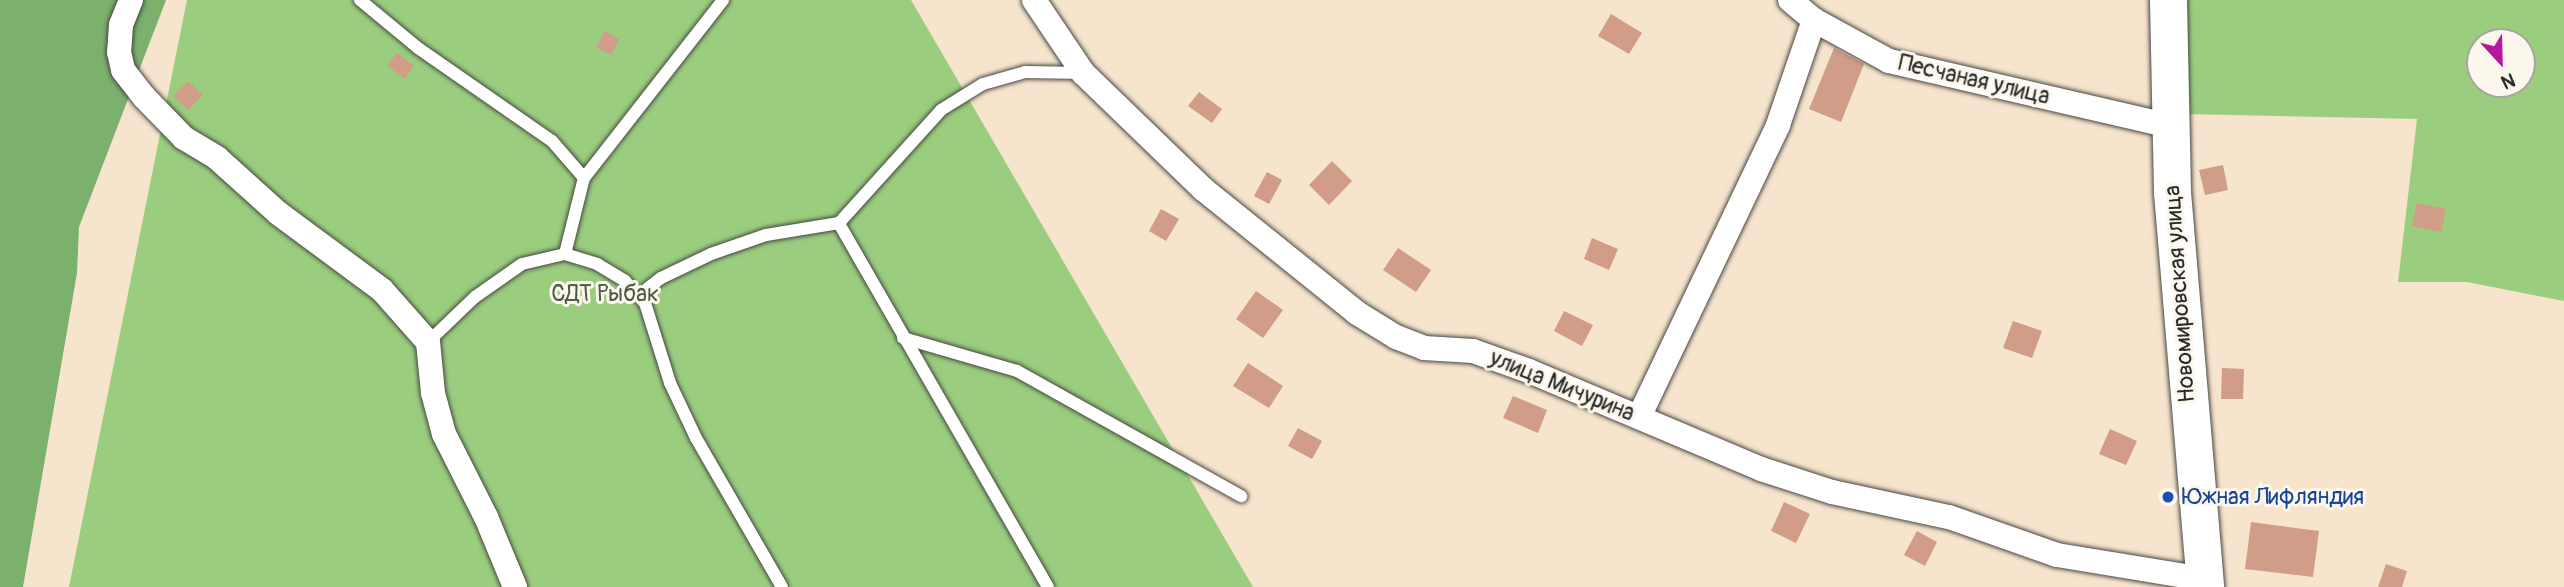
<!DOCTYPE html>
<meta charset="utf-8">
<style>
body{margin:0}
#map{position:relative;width:2564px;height:587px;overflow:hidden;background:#f6e4cd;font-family:Pangolin,sans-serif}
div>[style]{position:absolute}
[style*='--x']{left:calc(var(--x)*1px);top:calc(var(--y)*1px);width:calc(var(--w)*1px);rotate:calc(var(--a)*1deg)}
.green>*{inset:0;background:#9ace7e}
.forest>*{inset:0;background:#7bb16d}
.building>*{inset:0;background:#d19c88}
.roads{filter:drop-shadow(0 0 2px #494743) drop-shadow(0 0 2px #494743)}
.lane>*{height:12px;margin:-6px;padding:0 6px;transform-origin:6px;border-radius:6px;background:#fff}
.street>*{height:24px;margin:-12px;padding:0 12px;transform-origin:12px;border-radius:12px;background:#fff}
.primary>*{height:37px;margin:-18.5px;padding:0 18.5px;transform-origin:18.5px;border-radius:18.5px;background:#fff}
.dots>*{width:19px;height:19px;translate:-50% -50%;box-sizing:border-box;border:4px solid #fbf7ec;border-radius:50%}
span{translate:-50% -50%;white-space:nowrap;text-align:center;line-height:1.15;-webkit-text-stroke:6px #fbf7ec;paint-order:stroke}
.street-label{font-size:23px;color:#2b2b2b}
.park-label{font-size:23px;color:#4c5c44}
.transit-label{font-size:23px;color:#164399}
.left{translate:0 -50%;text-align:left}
.north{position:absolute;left:2466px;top:28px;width:70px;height:70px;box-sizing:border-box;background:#fbf7ec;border:2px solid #a8a59f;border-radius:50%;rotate:158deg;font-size:19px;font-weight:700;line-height:28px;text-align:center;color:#2b2b2b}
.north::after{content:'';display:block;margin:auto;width:24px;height:32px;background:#b5179e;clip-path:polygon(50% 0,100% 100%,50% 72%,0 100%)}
</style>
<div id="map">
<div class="green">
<i style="clip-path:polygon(187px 0,911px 0,1253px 587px,69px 587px)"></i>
<i style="clip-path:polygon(evenodd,2179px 0,2564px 0,2564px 301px,2467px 282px,2398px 282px,2417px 119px,2186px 114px,2179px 0,2480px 42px,2522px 42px,2522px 84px,2480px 84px,2480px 42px)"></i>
</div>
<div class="forest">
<i style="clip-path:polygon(0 0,166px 0,79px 227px,77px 273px,23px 587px,0 587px)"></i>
</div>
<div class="building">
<i style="clip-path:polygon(1611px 14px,1642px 33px,1629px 54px,1598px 36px)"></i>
<i style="clip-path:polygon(605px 31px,619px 39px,611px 55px,596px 47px)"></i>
<i style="clip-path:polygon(1834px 48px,1864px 64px,1841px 122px,1809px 109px)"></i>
<i style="clip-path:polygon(397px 53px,414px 66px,404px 79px,387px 65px)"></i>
<i style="clip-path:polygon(188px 81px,203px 95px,188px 110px,173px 96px)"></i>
<i style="clip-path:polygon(1199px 92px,1222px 109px,1212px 123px,1188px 106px)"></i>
<i style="clip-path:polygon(1332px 161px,1352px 181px,1329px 205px,1309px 185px)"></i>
<i style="clip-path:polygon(2223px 165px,2228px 190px,2205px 195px,2199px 170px)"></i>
<i style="clip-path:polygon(1267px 172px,1282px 180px,1269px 204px,1254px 196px)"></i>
<i style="clip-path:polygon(2417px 203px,2446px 209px,2441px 232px,2412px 226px)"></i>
<i style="clip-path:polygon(1161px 209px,1179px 219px,1166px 241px,1149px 231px)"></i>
<i style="clip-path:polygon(1592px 238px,1618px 249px,1609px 270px,1584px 259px)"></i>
<i style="clip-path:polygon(1398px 248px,1431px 270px,1416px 292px,1383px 270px)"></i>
<i style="clip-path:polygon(1256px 291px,1283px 310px,1263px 338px,1236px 319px)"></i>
<i style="clip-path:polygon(1564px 311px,1593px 325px,1582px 346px,1554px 331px)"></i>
<i style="clip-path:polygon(2013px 321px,2042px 331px,2032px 358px,2003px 348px)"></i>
<i style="clip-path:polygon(1248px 363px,1283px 386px,1269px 408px,1233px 386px)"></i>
<i style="clip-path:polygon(2222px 368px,2244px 369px,2243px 399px,2221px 399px)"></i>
<i style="clip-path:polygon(1513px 396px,1547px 410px,1538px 433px,1503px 418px)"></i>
<i style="clip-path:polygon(1298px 428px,1322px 441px,1312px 459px,1288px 446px)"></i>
<i style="clip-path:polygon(2110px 429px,2137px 441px,2126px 465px,2099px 454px)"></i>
<i style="clip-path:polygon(1784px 502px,1810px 514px,1796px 543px,1771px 531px)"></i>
<i style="clip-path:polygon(2251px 522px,2319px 531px,2313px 577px,2245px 569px)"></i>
<i style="clip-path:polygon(1917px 531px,1937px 542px,1925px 566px,1904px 555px)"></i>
<i style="clip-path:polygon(2386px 564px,2407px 571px,2402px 587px,2378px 587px)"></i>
</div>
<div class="roads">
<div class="lane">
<i style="--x:360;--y:0;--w:75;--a:39.6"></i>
<i style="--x:418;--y:48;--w:163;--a:34.8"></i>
<i style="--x:552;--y:141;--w:49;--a:49.1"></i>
<i style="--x:565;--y:254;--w:78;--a:-76"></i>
<i style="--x:584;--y:178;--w:226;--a:-52"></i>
<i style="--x:645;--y:303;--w:15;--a:-79"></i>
<i style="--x:648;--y:288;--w:16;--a:-38"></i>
<i style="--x:661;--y:278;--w:55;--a:-25.6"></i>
<i style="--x:711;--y:254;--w:58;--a:-19.1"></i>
<i style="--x:766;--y:235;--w:74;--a:-9.3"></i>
<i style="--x:903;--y:338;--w:119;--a:16.1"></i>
<i style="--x:1017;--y:371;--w:257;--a:29.2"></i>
<i style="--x:428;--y:342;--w:65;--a:-43.8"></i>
<i style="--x:475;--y:297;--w:57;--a:-35.1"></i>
<i style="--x:522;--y:264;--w:44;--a:-13.1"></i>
<i style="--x:565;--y:254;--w:34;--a:17"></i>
<i style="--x:597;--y:264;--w:33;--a:31"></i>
<i style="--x:625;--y:281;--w:30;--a:48"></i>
<i style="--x:645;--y:303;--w:84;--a:72.6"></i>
<i style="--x:670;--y:383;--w:61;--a:64.7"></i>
<i style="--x:696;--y:438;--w:172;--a:60"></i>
<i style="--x:1048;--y:587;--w:420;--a:-119.9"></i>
<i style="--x:839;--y:223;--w:152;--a:-47.9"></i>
<i style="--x:941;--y:110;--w:49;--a:-31.8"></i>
<i style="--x:983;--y:84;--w:44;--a:-15.9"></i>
<i style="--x:1025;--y:72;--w:58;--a:1"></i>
</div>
<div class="street">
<i style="--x:131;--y:0;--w:27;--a:112"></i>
<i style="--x:121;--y:25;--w:27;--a:94"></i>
<i style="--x:119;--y:52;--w:18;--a:77"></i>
<i style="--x:123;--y:70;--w:34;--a:52"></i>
<i style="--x:144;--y:97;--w:57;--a:45.7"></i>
<i style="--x:184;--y:138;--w:39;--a:31"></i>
<i style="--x:217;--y:158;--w:82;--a:42"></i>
<i style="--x:278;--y:213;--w:129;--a:36.5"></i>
<i style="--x:382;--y:290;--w:69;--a:48.5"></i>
<i style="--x:428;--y:342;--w:51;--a:84.4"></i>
<i style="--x:433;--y:393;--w:42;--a:75"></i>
<i style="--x:444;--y:434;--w:93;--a:63.2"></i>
<i style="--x:486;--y:517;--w:76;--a:67.5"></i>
<i style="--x:1034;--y:0;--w:88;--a:56.1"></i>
<i style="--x:1083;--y:73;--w:167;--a:44"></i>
<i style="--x:1203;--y:189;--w:198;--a:38.8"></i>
<i style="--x:1357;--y:313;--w:46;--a:31.6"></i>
<i style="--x:1396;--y:337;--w:30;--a:21"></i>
<i style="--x:1424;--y:348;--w:49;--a:3.5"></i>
<i style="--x:1473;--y:351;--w:59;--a:19.7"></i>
<i style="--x:1529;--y:371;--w:252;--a:22.9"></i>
<i style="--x:1761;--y:469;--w:75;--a:17.9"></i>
<i style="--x:1832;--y:492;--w:120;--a:12.1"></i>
<i style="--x:1949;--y:517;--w:114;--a:19.4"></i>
<i style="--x:2057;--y:555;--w:149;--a:9.3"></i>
<i style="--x:1790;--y:0;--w:31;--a:40"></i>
<i style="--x:1814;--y:20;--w:85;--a:28.7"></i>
<i style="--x:1889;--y:61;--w:289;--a:13"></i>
<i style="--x:1639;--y:417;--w:323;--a:-64.5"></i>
<i style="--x:1778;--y:125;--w:111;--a:-71.1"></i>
</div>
<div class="primary">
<i style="--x:2168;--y:0;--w:192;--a:88.8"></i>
<i style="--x:2172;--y:192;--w:396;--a:85.2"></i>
</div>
</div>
<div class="dots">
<i style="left:2168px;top:497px;background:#1a4fb4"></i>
</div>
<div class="street-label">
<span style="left:1974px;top:80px;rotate:13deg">Песчаная улица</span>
<span style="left:2180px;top:294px;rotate:-94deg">Новомировская улица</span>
<span style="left:1562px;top:386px;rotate:22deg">улица Мичурина</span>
</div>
<div class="park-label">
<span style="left:605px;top:294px">СДТ Рыбак</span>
</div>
<div class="transit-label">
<span class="left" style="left:2182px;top:497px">Южная Лифляндия</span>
</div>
<div class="north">N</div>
</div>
